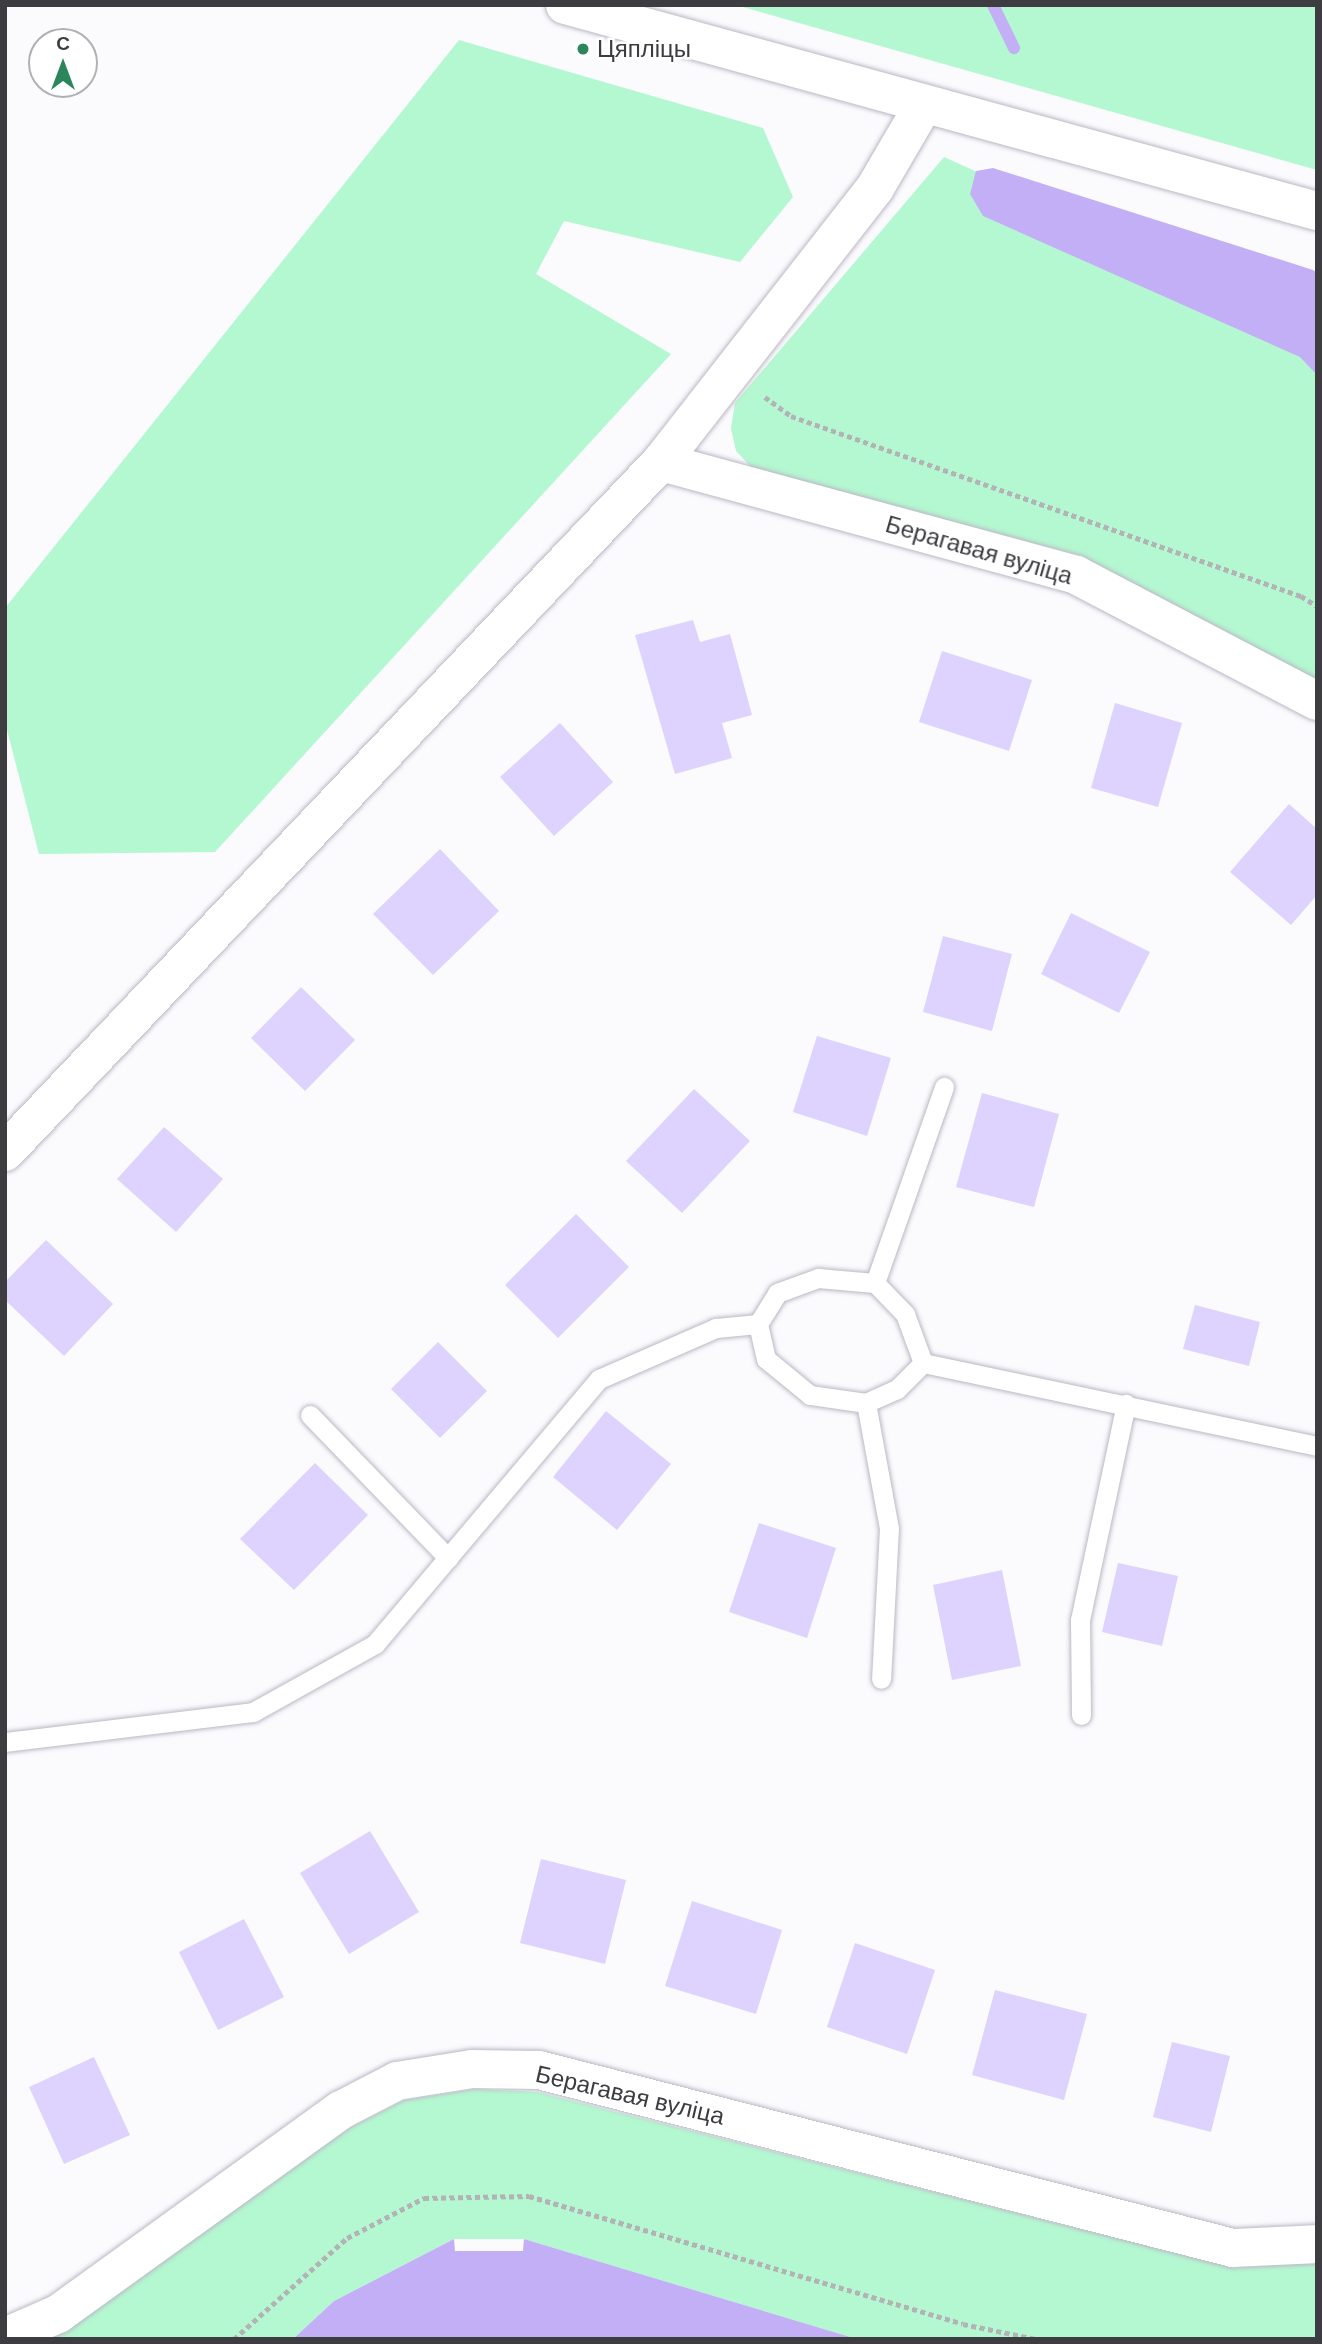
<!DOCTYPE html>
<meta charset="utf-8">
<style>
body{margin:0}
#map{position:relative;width:1322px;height:2344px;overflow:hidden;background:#fbfafd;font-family:Arial,sans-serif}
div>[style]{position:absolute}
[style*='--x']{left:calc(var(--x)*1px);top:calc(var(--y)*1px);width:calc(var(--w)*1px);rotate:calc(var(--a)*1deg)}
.green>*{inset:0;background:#b4f8d1}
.water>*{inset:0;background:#c3aff5}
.stream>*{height:12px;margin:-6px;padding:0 6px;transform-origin:6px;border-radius:6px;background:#c3aff5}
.building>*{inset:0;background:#ded3fe}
.path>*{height:4.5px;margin-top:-2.25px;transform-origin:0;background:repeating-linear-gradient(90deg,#b3b2b5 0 5px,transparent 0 8.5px)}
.roads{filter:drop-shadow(0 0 2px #bbb7c5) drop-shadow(0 0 2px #bbb7c5)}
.service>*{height:19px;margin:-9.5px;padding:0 9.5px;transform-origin:9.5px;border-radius:9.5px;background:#fff}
.minor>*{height:38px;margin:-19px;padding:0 19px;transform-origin:19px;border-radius:19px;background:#fff}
.tertiary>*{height:38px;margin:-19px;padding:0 19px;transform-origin:19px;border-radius:19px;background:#fff}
.dots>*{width:19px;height:19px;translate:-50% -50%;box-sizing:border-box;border:4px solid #fff;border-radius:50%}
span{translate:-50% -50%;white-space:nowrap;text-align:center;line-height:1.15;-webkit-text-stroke:5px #fff;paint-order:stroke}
.poi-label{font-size:24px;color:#3d3c41}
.left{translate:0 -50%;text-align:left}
.street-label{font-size:24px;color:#3d3c41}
.frame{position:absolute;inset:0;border:7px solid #3d3c41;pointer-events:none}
.north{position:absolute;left:28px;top:28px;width:70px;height:70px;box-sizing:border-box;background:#fff;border:2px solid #b1b1b3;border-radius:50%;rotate:0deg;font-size:19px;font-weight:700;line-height:28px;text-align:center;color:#3d3c41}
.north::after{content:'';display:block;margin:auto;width:24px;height:32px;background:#2b865c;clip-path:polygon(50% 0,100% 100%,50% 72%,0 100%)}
</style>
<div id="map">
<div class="green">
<i style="clip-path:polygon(736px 5px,1317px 5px,1317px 170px)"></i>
<i style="clip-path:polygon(459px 40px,763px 128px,793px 197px,740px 262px,564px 221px,536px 274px,671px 354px,215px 852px,39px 854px,5px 722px,5px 608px)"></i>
<i style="clip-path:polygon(944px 157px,1317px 326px,1317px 682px,1082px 556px,752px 468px,736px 451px,731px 428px,735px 403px)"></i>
<i style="clip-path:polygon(475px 2089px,537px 2092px,1235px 2268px,1317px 2262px,1317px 2339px,857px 2339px,524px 2239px,454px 2239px,334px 2301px,293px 2339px,44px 2339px,68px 2328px,348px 2129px,404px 2100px)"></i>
</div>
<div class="water">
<i style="clip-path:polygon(993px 168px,1313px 270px,1317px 273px,1317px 375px,1300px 357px,983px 216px,970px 194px,976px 171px)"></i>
<i style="clip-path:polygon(454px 2239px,455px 2251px,523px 2251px,524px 2239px,857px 2339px,293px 2339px,334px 2301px)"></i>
</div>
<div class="stream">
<i style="--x:993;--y:5;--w:48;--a:64"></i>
</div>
<div class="building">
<i style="clip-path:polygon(693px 620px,700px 642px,730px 634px,752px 715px,722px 723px,732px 758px,675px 774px,635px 635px)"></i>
<i style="clip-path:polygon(942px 651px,1032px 680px,1009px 751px,919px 722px)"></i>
<i style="clip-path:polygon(1115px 703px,1182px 723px,1158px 807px,1091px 788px)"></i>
<i style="clip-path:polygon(560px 723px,613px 782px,554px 836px,500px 777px)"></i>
<i style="clip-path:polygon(1289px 804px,1317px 829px,1317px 895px,1291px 925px,1230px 872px)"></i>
<i style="clip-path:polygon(440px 849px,499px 911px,433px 975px,373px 914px)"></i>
<i style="clip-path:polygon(1071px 913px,1150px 952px,1119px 1013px,1041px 974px)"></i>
<i style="clip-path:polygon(943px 936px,1012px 954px,992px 1031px,923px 1012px)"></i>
<i style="clip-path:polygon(301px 987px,355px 1040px,305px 1091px,251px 1038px)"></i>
<i style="clip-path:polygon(817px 1036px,891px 1058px,867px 1136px,793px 1112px)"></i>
<i style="clip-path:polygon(694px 1089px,750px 1141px,682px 1213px,626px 1161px)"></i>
<i style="clip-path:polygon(982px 1093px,1059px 1114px,1034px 1207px,956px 1187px)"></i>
<i style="clip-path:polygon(164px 1127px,223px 1179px,176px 1232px,117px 1179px)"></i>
<i style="clip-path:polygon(576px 1214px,629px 1267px,558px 1338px,505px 1285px)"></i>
<i style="clip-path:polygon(46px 1240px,113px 1304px,64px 1356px,5px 1300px,5px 1282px)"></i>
<i style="clip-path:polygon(1195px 1305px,1260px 1322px,1249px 1366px,1183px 1349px)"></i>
<i style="clip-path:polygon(438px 1342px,487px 1391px,440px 1438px,391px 1389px)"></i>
<i style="clip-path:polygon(606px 1411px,671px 1464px,617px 1530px,553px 1477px)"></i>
<i style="clip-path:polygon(315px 1463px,368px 1515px,294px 1590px,240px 1539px)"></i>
<i style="clip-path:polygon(759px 1523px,836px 1548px,807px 1638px,729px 1612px)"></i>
<i style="clip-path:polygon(1118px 1563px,1178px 1576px,1162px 1646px,1102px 1632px)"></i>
<i style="clip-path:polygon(1002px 1570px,1021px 1666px,952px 1680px,933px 1585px)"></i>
<i style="clip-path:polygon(370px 1831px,419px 1912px,349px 1954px,300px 1873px)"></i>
<i style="clip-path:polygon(541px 1859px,626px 1880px,605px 1964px,520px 1943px)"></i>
<i style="clip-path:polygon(692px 1901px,782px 1930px,756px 2014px,665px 1986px)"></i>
<i style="clip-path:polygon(244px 1919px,284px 1997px,218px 2030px,179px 1952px)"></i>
<i style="clip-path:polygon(855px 1943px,935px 1970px,907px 2054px,827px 2027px)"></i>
<i style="clip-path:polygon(995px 1990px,1087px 2014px,1064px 2100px,972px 2075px)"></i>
<i style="clip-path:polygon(1172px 2042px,1230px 2056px,1211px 2132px,1153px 2117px)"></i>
<i style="clip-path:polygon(94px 2057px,130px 2135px,64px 2164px,29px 2087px)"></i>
</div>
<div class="path">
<i style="--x:765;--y:397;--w:32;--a:36"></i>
<i style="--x:791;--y:416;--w:541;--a:19.44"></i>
<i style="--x:1301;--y:596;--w:19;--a:32"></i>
<i style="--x:234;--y:2339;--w:152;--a:-41.8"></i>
<i style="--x:347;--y:2238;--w:87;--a:-27.5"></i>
<i style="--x:424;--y:2198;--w:105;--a:-1.1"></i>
<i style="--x:529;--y:2196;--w:452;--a:16.4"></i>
<i style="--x:963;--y:2324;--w:75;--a:11.6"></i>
</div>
<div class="roads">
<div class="service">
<i style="--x:818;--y:1278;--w:57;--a:5"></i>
<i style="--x:875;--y:1283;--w:43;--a:45.9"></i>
<i style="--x:905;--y:1314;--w:52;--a:69.8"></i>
<i style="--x:923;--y:1363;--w:37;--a:135"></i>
<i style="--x:897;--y:1389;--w:34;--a:156"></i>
<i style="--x:866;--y:1403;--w:57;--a:-171.9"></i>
<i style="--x:810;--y:1395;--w:57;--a:-140.7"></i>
<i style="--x:766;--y:1359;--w:36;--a:-103"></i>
<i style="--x:758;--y:1324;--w:36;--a:-58"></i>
<i style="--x:777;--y:1293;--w:44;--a:-20.1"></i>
<i style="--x:875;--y:1283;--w:208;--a:-70.6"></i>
<i style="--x:923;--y:1363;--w:403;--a:11.9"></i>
<i style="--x:866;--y:1403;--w:127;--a:79.6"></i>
<i style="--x:889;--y:1528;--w:151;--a:93"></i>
<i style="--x:310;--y:1415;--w:199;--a:46"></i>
<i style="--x:1081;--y:1715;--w:95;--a:-90.6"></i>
<i style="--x:1080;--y:1620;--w:221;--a:-78"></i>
<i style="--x:5;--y:1742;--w:250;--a:-6.9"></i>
<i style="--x:253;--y:1712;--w:140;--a:-29.1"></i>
<i style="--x:375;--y:1644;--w:347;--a:-49.8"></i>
<i style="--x:599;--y:1379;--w:128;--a:-23.6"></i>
<i style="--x:716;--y:1328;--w:42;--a:-5.4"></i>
</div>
<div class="minor">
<i style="--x:661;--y:462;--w:430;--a:15.2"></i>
<i style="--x:1076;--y:575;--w:272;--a:27.6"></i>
<i style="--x:5;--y:1152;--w:952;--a:-46.45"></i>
<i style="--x:661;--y:462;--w:348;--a:-52"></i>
<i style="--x:875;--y:188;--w:97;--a:-59.7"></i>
<i style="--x:5;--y:2337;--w:58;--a:-23.5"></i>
<i style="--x:58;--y:2314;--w:349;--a:-35.8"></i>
<i style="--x:341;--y:2110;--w:63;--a:-27.4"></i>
<i style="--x:397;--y:2081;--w:76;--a:-9.1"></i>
<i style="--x:472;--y:2069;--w:67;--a:0.9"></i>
<i style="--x:539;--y:2070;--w:716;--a:14.39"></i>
<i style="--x:1233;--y:2248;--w:84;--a:-2.7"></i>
</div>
<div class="tertiary">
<i style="--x:565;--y:5;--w:780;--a:15.32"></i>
</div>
</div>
<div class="dots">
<i style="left:583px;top:49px;background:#2b865c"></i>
</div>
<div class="poi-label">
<span class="left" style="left:597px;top:49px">Цяпліцы</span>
</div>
<div class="street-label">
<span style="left:979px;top:550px;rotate:16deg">Берагавая вуліца</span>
<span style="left:630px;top:2095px;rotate:13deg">Берагавая вуліца</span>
</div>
<div class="frame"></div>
<div class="north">С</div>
</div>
